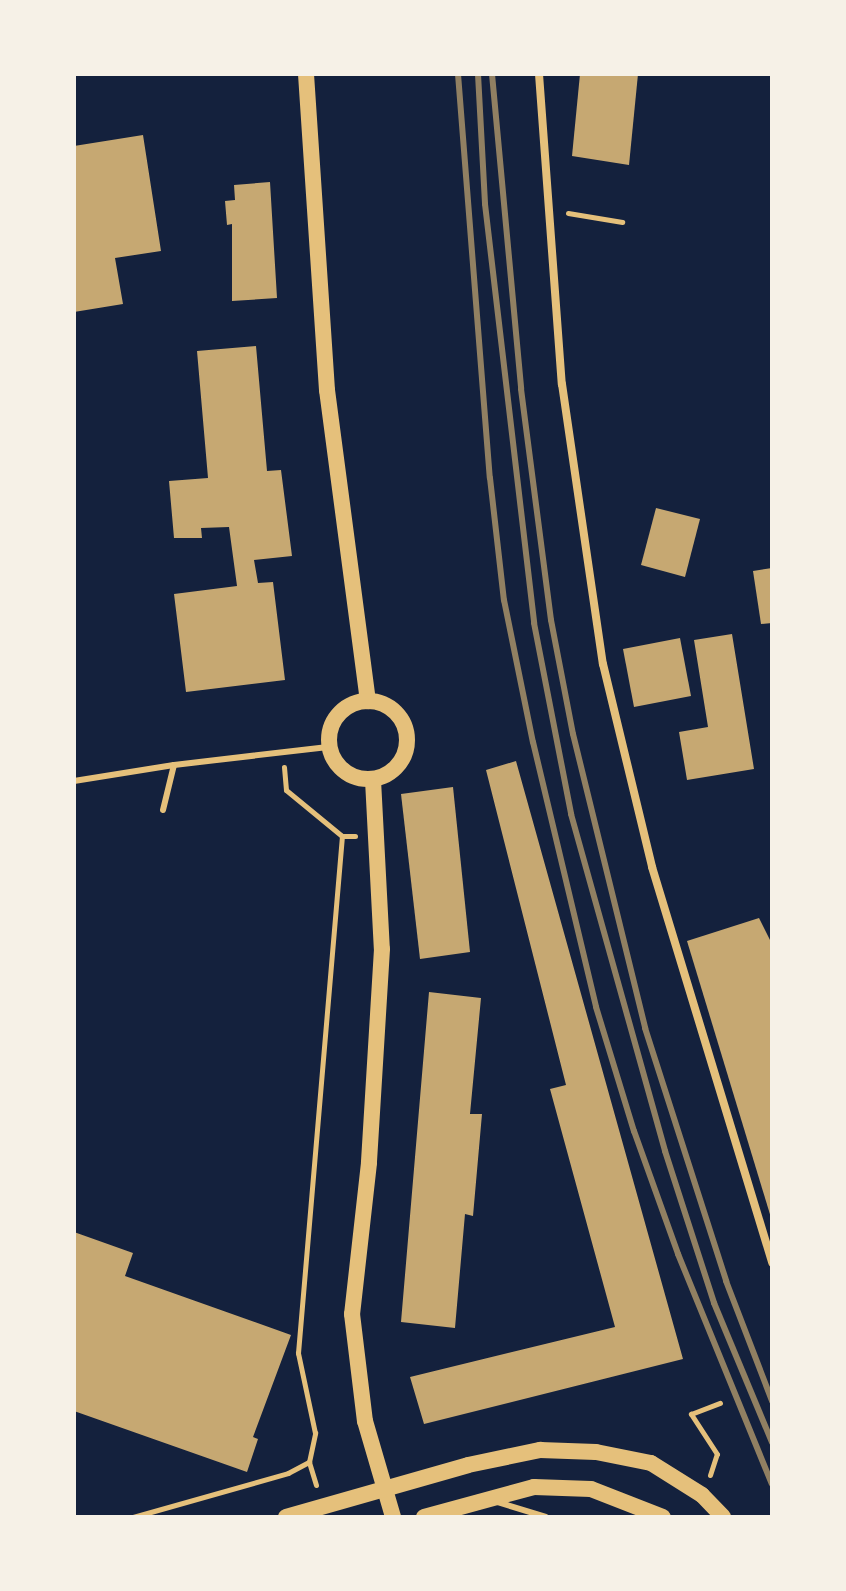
<!DOCTYPE html>
<style>
body{margin:0}
#map{position:relative;width:846px;height:1591px;overflow:hidden;background:#14213d;font-family:Signika,sans-serif}
div>[style]{position:absolute}
[style*='--x']{left:calc(var(--x)*1px);top:calc(var(--y)*1px);width:calc(var(--w)*1px);rotate:calc(var(--a)*1deg)}
.building>*{inset:0;background:#c6a872}
.path>*{height:5px;margin:-2.5px;padding:0 2.5px;transform-origin:2.5px;border-radius:2.5px;background:#e5c07b}
.service>*{height:6px;margin:-3px;padding:0 3px;transform-origin:3px;border-radius:3px;background:#e5c07b}
.minor>*{height:8px;margin:-4px;padding:0 4px;transform-origin:4px;border-radius:4px;background:#e5c07b}
.secondary>*{height:16px;margin:-8px;padding:0 8px;transform-origin:8px;border-radius:8px;background:#e5c07b}
.secondary>.ring{margin:-8px;padding:0;box-sizing:content-box;background:none;border:16px solid #e5c07b;border-radius:50%}
.rail>*{height:6px;margin:-3px;padding:0 3px;transform-origin:3px;border-radius:3px;background:#918062}
span{translate:-50% -50%;white-space:nowrap;text-align:center;line-height:1.15;-webkit-text-stroke:7px #f6f1e7;paint-order:stroke}
.frame{position:absolute;inset:0;border:76px solid #f6f1e7;pointer-events:none}
</style>
<div id="map">
<div class="building">
<i style="clip-path:polygon(580px 74px,638px 74px,629px 165px,572px 156px)"></i>
<i style="clip-path:polygon(143px 135px,161px 251px,115px 258px,123px 304px,74px 312px,74px 146px)"></i>
<i style="clip-path:polygon(270px 182px,277px 298px,232px 301px,232px 224px,227px 225px,225px 201px,235px 200px,234px 185px)"></i>
<i style="clip-path:polygon(256px 346px,267px 471px,281px 470px,292px 556px,254px 560px,258px 583px,273px 582px,285px 680px,186px 692px,174px 594px,237px 586px,229px 527px,201px 528px,202px 538px,174px 538px,169px 481px,208px 478px,197px 351px)"></i>
<i style="clip-path:polygon(656px 508px,700px 519px,685px 577px,641px 565px)"></i>
<i style="clip-path:polygon(772px 568px,772px 623px,761px 624px,753px 571px)"></i>
<i style="clip-path:polygon(732px 634px,754px 769px,687px 780px,679px 732px,708px 727px,694px 640px)"></i>
<i style="clip-path:polygon(680px 638px,691px 696px,634px 707px,623px 649px)"></i>
<i style="clip-path:polygon(516px 761px,683px 1359px,424px 1424px,410px 1377px,615px 1327px,550px 1089px,566px 1085px,486px 770px)"></i>
<i style="clip-path:polygon(453px 787px,470px 952px,420px 959px,401px 794px)"></i>
<i style="clip-path:polygon(759px 918px,772px 944px,772px 1221px,687px 941px)"></i>
<i style="clip-path:polygon(429px 992px,481px 998px,470px 1114px,482px 1114px,473px 1216px,465px 1214px,455px 1328px,401px 1322px)"></i>
<i style="clip-path:polygon(74px 1232px,133px 1253px,125px 1276px,291px 1335px,253px 1437px,258px 1439px,247px 1472px,74px 1411px)"></i>
</div>
<div class="path">
<i style="--x:568;--y:213;--w:55;--a:9.5"></i>
<i style="--x:284;--y:767;--w:23;--a:85"></i>
<i style="--x:286;--y:790;--w:72;--a:39.4"></i>
<i style="--x:710;--y:1475;--w:22;--a:-72"></i>
<i style="--x:717;--y:1454;--w:48;--a:-123"></i>
<i style="--x:691;--y:1414;--w:31;--a:-21"></i>
<i style="--x:316;--y:1485;--w:24;--a:-107"></i>
<i style="--x:309;--y:1462;--w:30;--a:-78"></i>
<i style="--x:315;--y:1433;--w:82;--a:-102"></i>
<i style="--x:298;--y:1353;--w:519;--a:-85.14"></i>
<i style="--x:342;--y:836;--w:13;--a:0"></i>
<i style="--x:133;--y:1517;--w:161;--a:-15.8"></i>
<i style="--x:288;--y:1473;--w:24;--a:-28"></i>
</div>
<div class="service">
<i style="--x:74;--y:781;--w:101;--a:-9.1"></i>
<i style="--x:163;--y:810;--w:46;--a:-76.3"></i>
<i style="--x:174;--y:765;--w:155;--a:-6.7"></i>
<i style="--x:497;--y:1502;--w:51;--a:17"></i>
</div>
<div class="minor">
<i style="--x:539;--y:74;--w:311;--a:85.8"></i>
<i style="--x:562;--y:384;--w:283;--a:81.7"></i>
<i style="--x:603;--y:664;--w:209;--a:76.4"></i>
<i style="--x:652;--y:867;--w:414;--a:73.1"></i>
</div>
<div class="secondary">
<i style="--x:306;--y:74;--w:317;--a:86.2"></i>
<i style="--x:327;--y:390;--w:314;--a:82.5"></i>
<i class="ring" style="left:329px;top:701px;width:62px;height:62px"></i>
<i style="--x:373;--y:780;--w:169;--a:87"></i>
<i style="--x:382;--y:949;--w:214;--a:93.5"></i>
<i style="--x:369;--y:1163;--w:152;--a:96.4"></i>
<i style="--x:352;--y:1314;--w:108;--a:83.1"></i>
<i style="--x:365;--y:1421;--w:100;--a:73.7"></i>
<i style="--x:286;--y:1517;--w:189;--a:-15.9"></i>
<i style="--x:468;--y:1465;--w:74;--a:-11.8"></i>
<i style="--x:540;--y:1450;--w:56;--a:2"></i>
<i style="--x:596;--y:1452;--w:56;--a:11.3"></i>
<i style="--x:651;--y:1463;--w:60;--a:32.1"></i>
<i style="--x:702;--y:1495;--w:30;--a:46"></i>
<i style="--x:424;--y:1517;--w:114;--a:-15.3"></i>
<i style="--x:534;--y:1487;--w:57;--a:2"></i>
<i style="--x:591;--y:1489;--w:77;--a:21.3"></i>
</div>
<div class="rail">
<i style="--x:458;--y:74;--w:405;--a:85.5"></i>
<i style="--x:490;--y:478;--w:123;--a:83.5"></i>
<i style="--x:504;--y:600;--w:145;--a:78.5"></i>
<i style="--x:533;--y:742;--w:272;--a:76.6"></i>
<i style="--x:596;--y:1007;--w:130;--a:73"></i>
<i style="--x:634;--y:1131;--w:131;--a:70.3"></i>
<i style="--x:678;--y:1254;--w:248;--a:67.8"></i>
<i style="--x:478;--y:74;--w:130;--a:86.9"></i>
<i style="--x:485;--y:204;--w:422;--a:83.3"></i>
<i style="--x:534;--y:623;--w:195;--a:79"></i>
<i style="--x:571;--y:814;--w:350;--a:74.4"></i>
<i style="--x:665;--y:1151;--w:160;--a:72.1"></i>
<i style="--x:714;--y:1303;--w:151;--a:67.4"></i>
<i style="--x:492;--y:74;--w:316;--a:84.7"></i>
<i style="--x:521;--y:389;--w:233;--a:82.6"></i>
<i style="--x:551;--y:620;--w:116;--a:79.1"></i>
<i style="--x:573;--y:734;--w:303;--a:76.2"></i>
<i style="--x:645;--y:1028;--w:266;--a:72.2"></i>
<i style="--x:726;--y:1281;--w:129;--a:69"></i>
</div>
<div class="frame"></div>
</div>
